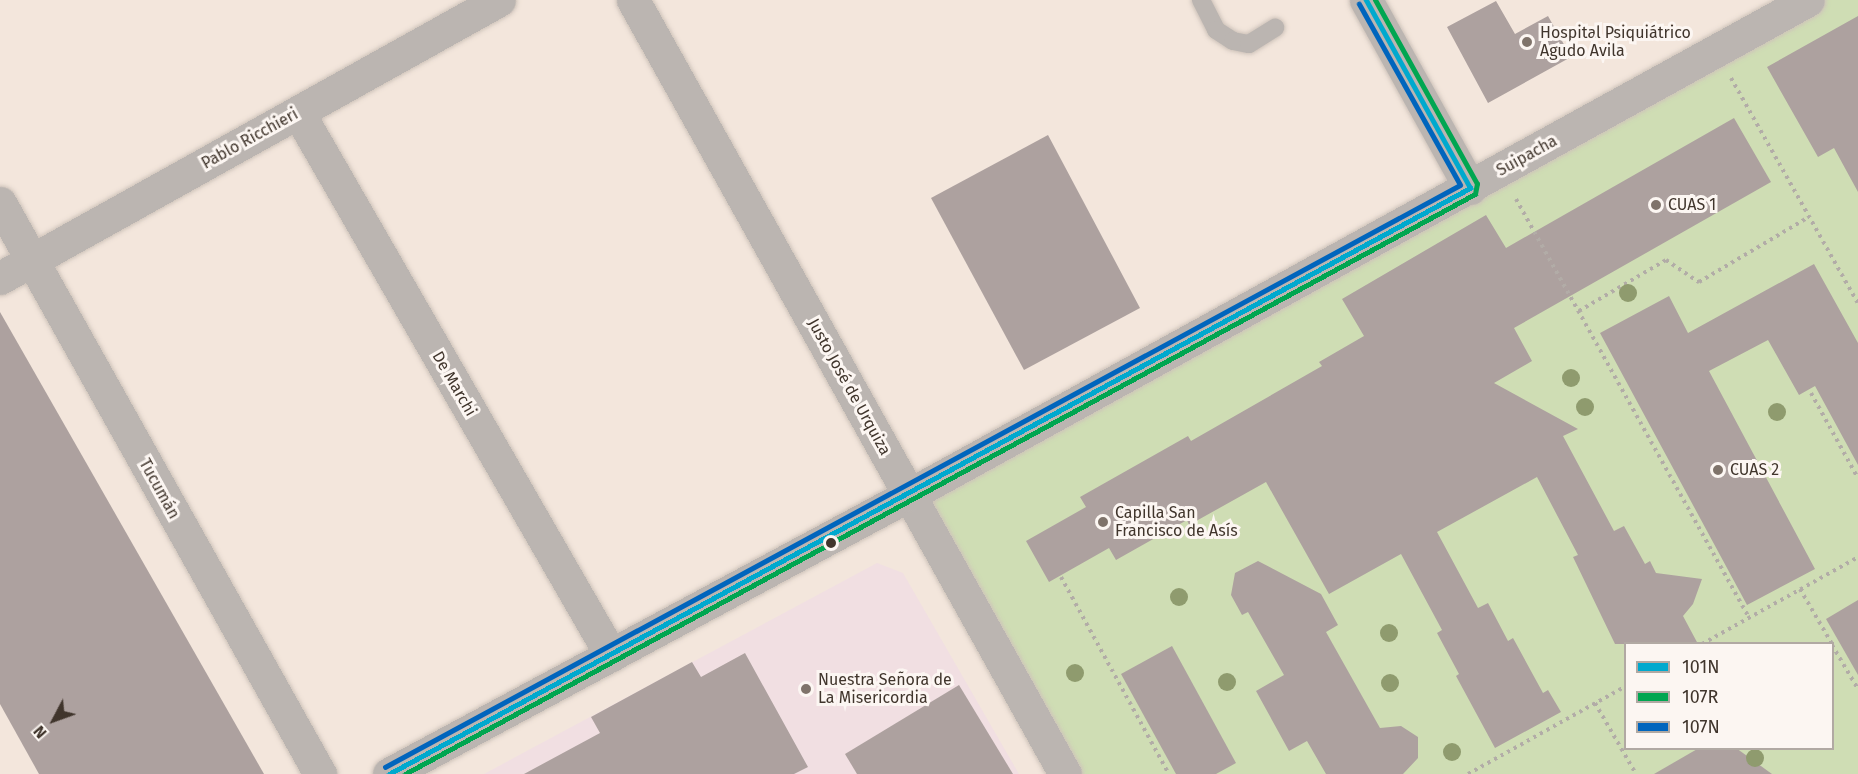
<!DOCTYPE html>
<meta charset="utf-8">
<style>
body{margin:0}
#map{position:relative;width:1858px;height:774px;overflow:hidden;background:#f3e6dc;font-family:"Fira Sans",sans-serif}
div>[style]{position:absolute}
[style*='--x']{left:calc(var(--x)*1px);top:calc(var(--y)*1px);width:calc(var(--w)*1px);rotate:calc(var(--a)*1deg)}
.education>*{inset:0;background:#f1dfe2}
.green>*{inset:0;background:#cfddb4}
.building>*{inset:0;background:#ada19f}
.path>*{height:4px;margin-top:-2px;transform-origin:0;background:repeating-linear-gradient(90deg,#b2aca7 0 3px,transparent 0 7.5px)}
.roads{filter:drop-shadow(0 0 2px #cec3ba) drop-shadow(0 0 2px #cec3ba)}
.service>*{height:18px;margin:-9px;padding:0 9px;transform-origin:9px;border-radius:9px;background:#bbb5b1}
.minor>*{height:33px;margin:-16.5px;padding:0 16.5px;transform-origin:16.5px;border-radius:16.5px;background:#bbb5b1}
.bus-1>*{height:4.5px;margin:-2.25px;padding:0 2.25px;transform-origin:2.25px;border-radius:2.25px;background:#00a9ce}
.bus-2>*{height:4.5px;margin:-2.25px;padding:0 2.25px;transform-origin:2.25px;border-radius:2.25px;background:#00a651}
.bus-3>*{height:4.5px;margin:-2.25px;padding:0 2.25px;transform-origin:2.25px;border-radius:2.25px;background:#0065bd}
.trees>*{width:18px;height:18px;margin:-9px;border-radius:50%;background:#8f9b6e}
.dots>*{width:16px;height:16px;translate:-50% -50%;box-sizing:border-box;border:3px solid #fcf6f2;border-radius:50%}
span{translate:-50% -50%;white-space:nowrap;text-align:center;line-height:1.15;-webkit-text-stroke:6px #fcf6f2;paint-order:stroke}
.poi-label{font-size:16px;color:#40352c}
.left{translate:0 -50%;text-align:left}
.street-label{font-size:16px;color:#40352c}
.legend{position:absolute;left:1624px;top:642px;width:210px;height:108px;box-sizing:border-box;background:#fcf6f2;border:2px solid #b1a9a3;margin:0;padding:8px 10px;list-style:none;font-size:18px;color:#40352c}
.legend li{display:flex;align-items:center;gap:12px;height:30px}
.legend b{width:30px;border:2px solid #b1a9a3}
.north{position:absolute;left:24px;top:690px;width:60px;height:60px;-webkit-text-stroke:4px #fcf6f2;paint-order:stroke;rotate:229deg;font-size:16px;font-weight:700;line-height:24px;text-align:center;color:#40352c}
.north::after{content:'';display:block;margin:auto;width:21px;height:27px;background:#40352c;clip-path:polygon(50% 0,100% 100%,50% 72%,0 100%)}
</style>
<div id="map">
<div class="education">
<i style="clip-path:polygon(877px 563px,903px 573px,1019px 774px,484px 774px)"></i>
</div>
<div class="green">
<i style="clip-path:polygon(evenodd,1808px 0,1858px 0,1858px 774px,1065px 774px,909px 495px,1808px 0,1626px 644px,1832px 644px,1832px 748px,1626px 748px,1626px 644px)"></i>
</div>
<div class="building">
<i style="clip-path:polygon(1496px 1px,1515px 34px,1548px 16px,1571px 57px,1488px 103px,1447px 27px)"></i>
<i style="clip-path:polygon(1858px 16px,1858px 192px,1834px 148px,1818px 157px,1767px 67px)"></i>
<i style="clip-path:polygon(1734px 118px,1771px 182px,1514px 328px,1532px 361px,1494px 383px,1578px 429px,1563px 436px,1614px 531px,1624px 526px,1645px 564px,1650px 561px,1656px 573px,1702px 579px,1693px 604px,1683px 616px,1698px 644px,1615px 644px,1573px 557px,1578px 555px,1537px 477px,1437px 532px,1478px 608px,1488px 603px,1508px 641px,1513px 638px,1543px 693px,1548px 690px,1561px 712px,1495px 748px,1456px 676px,1459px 674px,1437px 633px,1442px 630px,1401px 554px,1329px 594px,1266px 482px,1189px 525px,1187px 520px,1116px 560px,1109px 548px,1049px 582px,1026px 541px,1086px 507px,1080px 497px,1188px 436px,1191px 441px,1322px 366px,1319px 362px,1364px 336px,1342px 299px,1486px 215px,1506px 248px)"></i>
<i style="clip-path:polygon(1048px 135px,1140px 308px,1024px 370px,931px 198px)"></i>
<i style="clip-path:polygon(1814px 264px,1858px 343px,1858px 465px,1815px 386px,1799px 395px,1768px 340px,1709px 371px,1815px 569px,1747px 605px,1600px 333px,1669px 296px,1688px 333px)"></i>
<i style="clip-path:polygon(0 312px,264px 774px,39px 774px,0 704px)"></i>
<i style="clip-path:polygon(1258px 561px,1321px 594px,1338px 625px,1326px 632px,1380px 728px,1401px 726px,1418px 737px,1418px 758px,1403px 774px,1326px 774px,1307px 741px,1289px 751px,1256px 691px,1284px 675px,1248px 612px,1242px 615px,1231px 595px,1235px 573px)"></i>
<i style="clip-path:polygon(1858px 600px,1858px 675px,1826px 619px)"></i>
<i style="clip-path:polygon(1172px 646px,1236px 763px,1216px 774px,1176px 774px,1121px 674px)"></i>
<i style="clip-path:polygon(745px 653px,808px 767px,794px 774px,524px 774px,600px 733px,591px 717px,692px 662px,701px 677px)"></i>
<i style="clip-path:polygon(959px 685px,1013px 774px,857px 774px,845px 754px)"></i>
<i style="clip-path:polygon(1699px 748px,1736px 748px,1772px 774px,1654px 774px)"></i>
</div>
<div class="path">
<i style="--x:1731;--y:78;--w:258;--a:60.6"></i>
<i style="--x:1516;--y:199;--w:479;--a:60.9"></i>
<i style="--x:1579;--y:311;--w:101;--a:-30.4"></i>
<i style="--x:1666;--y:260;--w:40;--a:34"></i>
<i style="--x:1699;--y:282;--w:128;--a:-30.6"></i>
<i style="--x:1811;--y:393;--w:97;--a:61.1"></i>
<i style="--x:1061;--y:577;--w:225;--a:61.3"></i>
<i style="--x:1800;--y:589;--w:64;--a:59.8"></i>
<i style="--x:1702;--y:644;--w:179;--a:-29.1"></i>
<i style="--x:1832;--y:645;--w:51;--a:59.4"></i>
<i style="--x:1595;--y:703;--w:82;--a:60"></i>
<i style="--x:1468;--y:774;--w:181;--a:-29.1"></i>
</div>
<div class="roads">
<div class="service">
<i style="--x:1201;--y:0;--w:34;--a:63"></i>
<i style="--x:1216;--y:30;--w:20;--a:33"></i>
<i style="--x:1233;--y:41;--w:16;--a:11"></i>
<i style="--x:1249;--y:44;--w:31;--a:-32"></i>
</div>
<div class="minor">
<i style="--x:633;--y:0;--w:886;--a:60.83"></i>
<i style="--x:1366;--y:0;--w:215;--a:61"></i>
<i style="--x:298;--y:112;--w:627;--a:60.04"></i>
<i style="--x:0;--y:203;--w:655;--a:60.73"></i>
<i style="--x:0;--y:278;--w:571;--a:-29.12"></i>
<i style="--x:389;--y:774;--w:590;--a:-28.22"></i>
<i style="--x:909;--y:495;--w:1026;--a:-28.84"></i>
</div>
</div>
<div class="bus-1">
<i style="--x:389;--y:774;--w:1230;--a:-28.46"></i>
<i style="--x:1470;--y:188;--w:215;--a:-119"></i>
</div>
<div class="bus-2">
<i style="--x:405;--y:774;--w:1217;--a:-28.46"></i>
<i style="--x:1475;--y:194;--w:10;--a:-79"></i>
<i style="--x:1477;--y:184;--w:210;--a:-119"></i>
</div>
<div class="bus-3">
<i style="--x:385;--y:767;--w:1222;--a:-28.43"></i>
<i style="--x:1460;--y:185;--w:207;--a:-119.2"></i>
</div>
<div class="trees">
<i style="left:1628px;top:293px"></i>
<i style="left:1571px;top:378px"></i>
<i style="left:1585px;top:407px"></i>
<i style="left:1777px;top:412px"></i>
<i style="left:1179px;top:597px"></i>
<i style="left:1389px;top:633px"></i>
<i style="left:1075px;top:673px"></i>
<i style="left:1227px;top:682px"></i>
<i style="left:1390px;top:683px"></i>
<i style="left:1452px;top:752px"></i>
<i style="left:1755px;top:758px"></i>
</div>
<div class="dots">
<i style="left:1527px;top:42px;background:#7f736a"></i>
<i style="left:1656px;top:205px;background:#7f736a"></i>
<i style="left:1718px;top:470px;background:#7f736a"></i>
<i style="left:1103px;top:522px;background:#7f736a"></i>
<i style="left:831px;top:543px;background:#40352c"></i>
<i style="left:806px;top:689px;background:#7f736a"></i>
</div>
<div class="poi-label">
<span class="left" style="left:1540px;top:42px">Hospital Psiquiátrico<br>Agudo Avila</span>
<span class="left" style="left:1668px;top:205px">CUAS 1</span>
<span class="left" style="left:1730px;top:470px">CUAS 2</span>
<span class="left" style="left:1115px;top:522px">Capilla San<br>Francisco de Asís</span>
<span class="left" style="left:818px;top:689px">Nuestra Señora de<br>La Misericordia</span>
</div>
<div class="street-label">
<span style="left:250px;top:139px;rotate:-29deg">Pablo Ricchieri</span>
<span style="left:1527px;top:156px;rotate:-29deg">Suipacha</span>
<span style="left:454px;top:384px;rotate:60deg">De Marchi</span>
<span style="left:849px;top:387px;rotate:61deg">Justo José de Urquiza</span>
<span style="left:159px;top:489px;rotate:61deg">Tucumán</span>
</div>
<ul class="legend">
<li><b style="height:8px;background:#00a9ce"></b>101N</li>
<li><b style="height:8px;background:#00a651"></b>107R</li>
<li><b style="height:8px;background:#0065bd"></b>107N</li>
</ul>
<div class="north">N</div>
</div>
